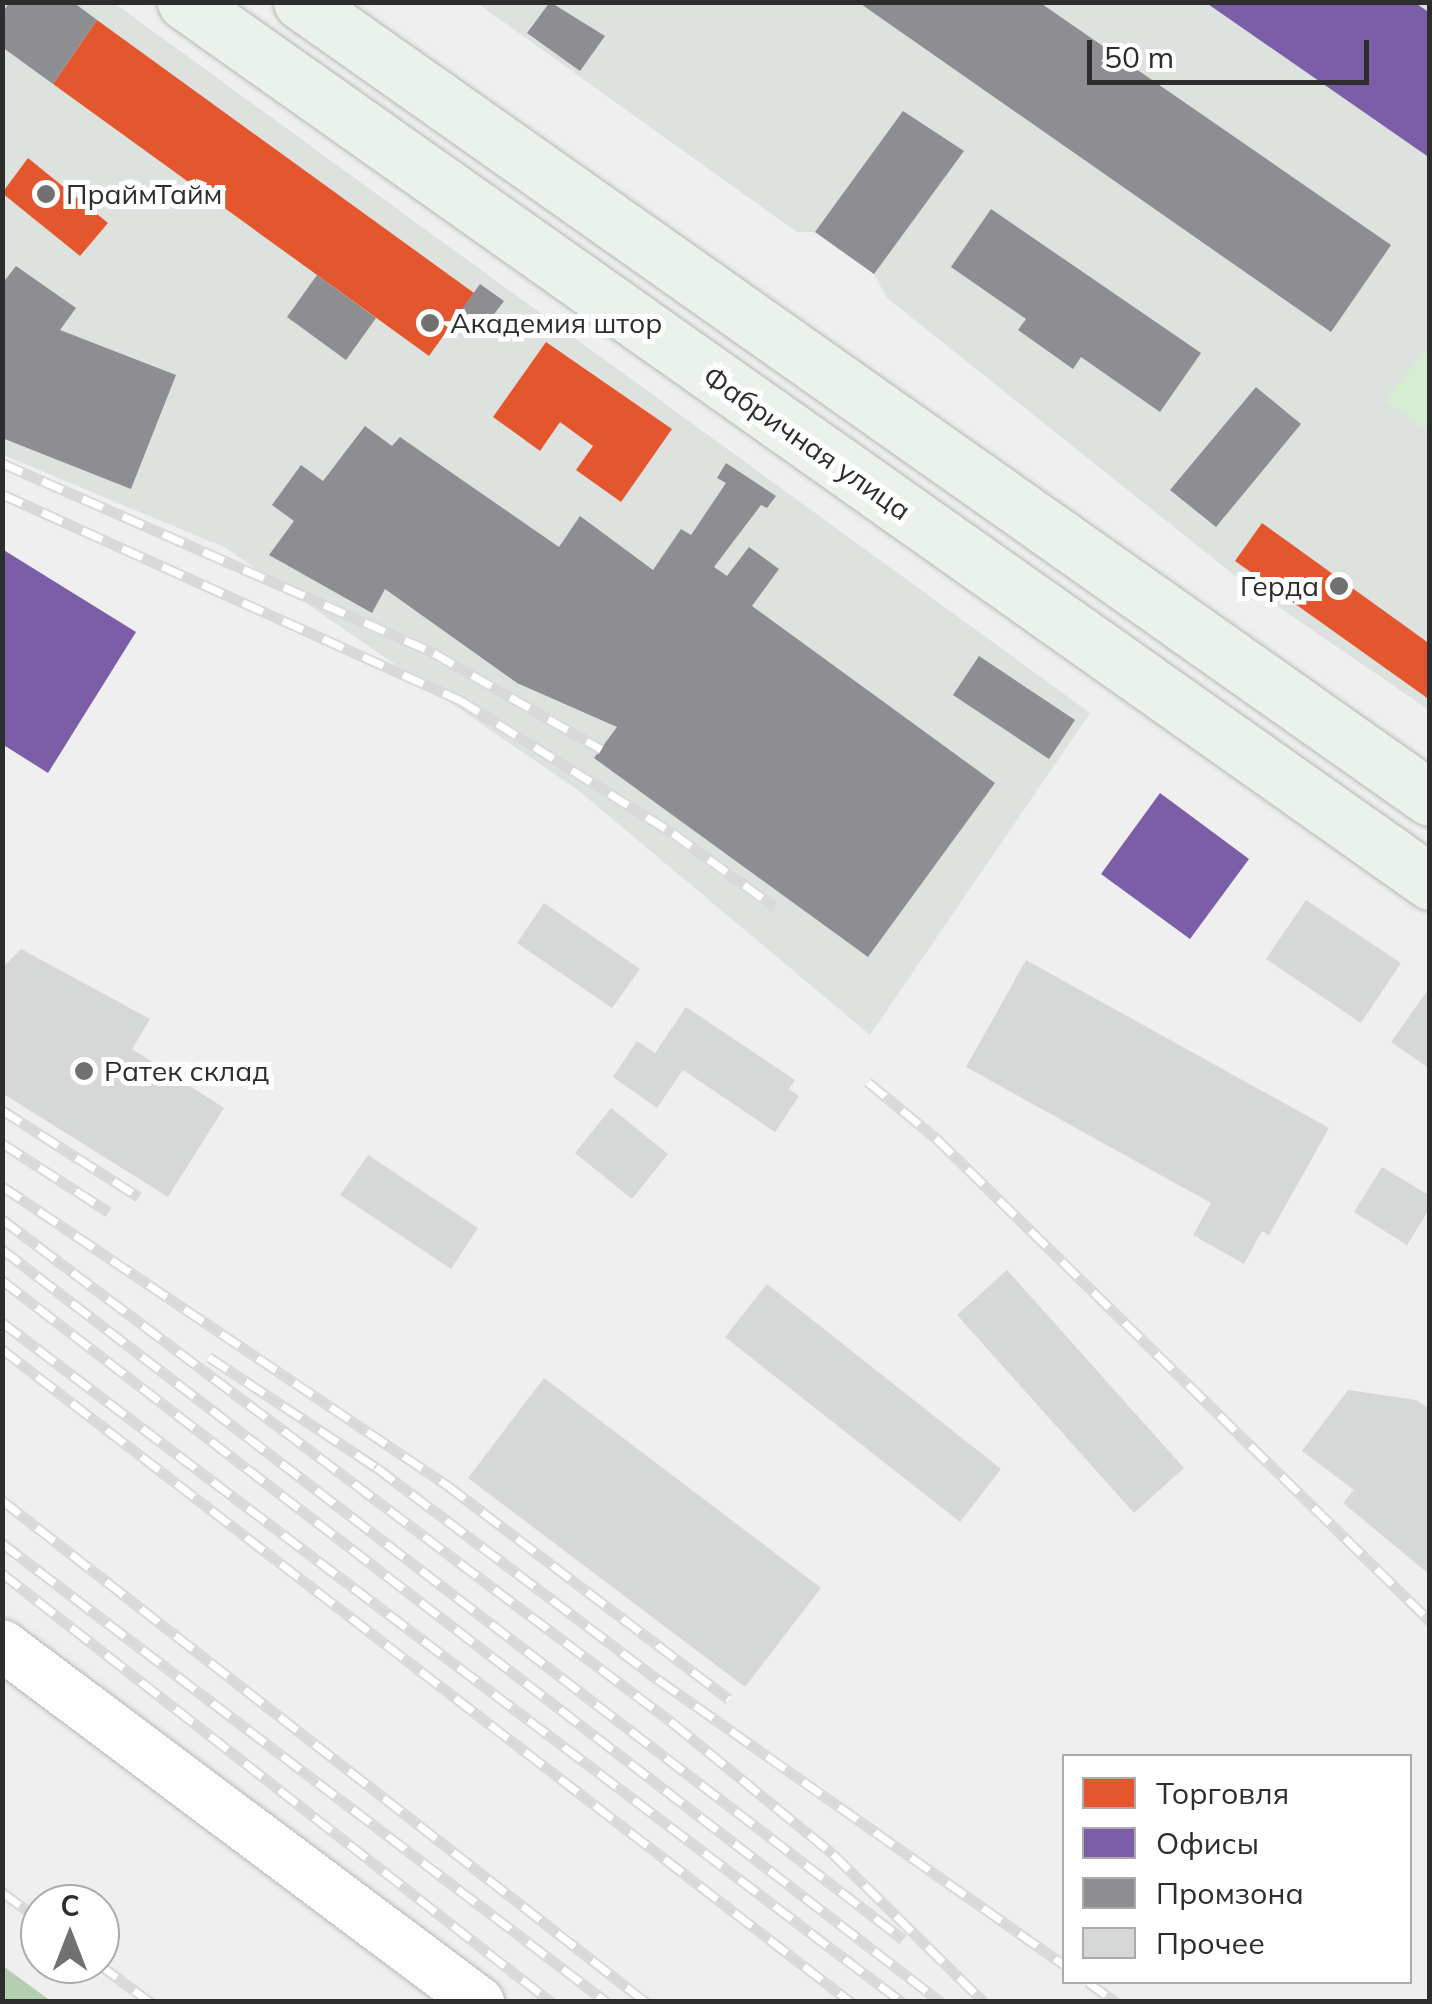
<!DOCTYPE html>
<meta charset="utf-8">
<style>
body{margin:0}
#map{position:relative;width:1432px;height:2004px;overflow:hidden;background:#eeefee;font-family:Mulish,sans-serif}
div>[style]{position:absolute}
[style*='--x']{left:calc(var(--x)*1px);top:calc(var(--y)*1px);width:calc(var(--w)*1px);rotate:calc(var(--a)*1deg)}
.built>*{inset:0;background:#dee2de}
.green>*{inset:0;background:#d6edd4}
.water>*{inset:0;background:#b2cfb0}
.shops>*{inset:0;background:#e4572e}
.offices>*{inset:0;background:#7b5ea7}
.industry>*{inset:0;background:#8d8d92}
.building>*{inset:0;background:#d6d7d7}
.roads{filter:drop-shadow(0 0 2px #b6b7b6) drop-shadow(0 0 2px #b6b7b6)}
.minor>*{height:50px;margin:-25px;padding:0 25px;transform-origin:25px;border-radius:25px;background:#fcfdfc}
.major>*{height:55px;margin:-27.5px;padding:0 27.5px;transform-origin:27.5px;border-radius:27.5px;background:#ebf2eb}
.rail>*{height:11px;margin-top:-5.5px;transform-origin:0;background:repeating-linear-gradient(90deg,#fff 0 22px,#d9d9d9 0 44px);box-sizing:border-box;border-block:2px solid #d9d9d9}
.dots>*{width:28px;height:28px;translate:-50% -50%;box-sizing:border-box;border:5px solid #fff;border-radius:50%}
span{translate:-50% -50%;white-space:nowrap;text-align:center;line-height:1.15;-webkit-text-stroke:10px #fff;paint-order:stroke}
.poi-label{font-size:28px;color:#2c2d2c}
.left{translate:0 -50%;text-align:left}
.right{translate:-100% -50%;text-align:right}
.street-label{font-size:28px;color:#2c2d2c}
.frame{position:absolute;inset:0;border:5px solid #2c2d2c;pointer-events:none}
.legend{position:absolute;left:1062px;top:1754px;width:350px;height:230px;box-sizing:border-box;background:#fff;border:2px solid #ababab;margin:0;padding:12px 18px;list-style:none;font-size:30px;color:#2c2d2c}
.legend li{display:flex;align-items:center;gap:20px;height:50px}
.legend b{width:50px;border:2px solid #ababab}
.north{position:absolute;left:20px;top:1884px;width:100px;height:100px;box-sizing:border-box;background:#fff;border:2px solid #ababab;border-radius:50%;rotate:0deg;font-size:28px;font-weight:700;line-height:40px;text-align:center;color:#2c2d2c}
.north::after{content:'';display:block;margin:auto;width:35px;height:45px;background:#707170;clip-path:polygon(50% 0,100% 100%,50% 72%,0 100%)}
.scale{position:absolute;left:1087px;top:40px;width:282px;height:45px;box-sizing:border-box;border:5px solid #2c2d2c;border-top:0;padding-left:12px;font-size:30px;line-height:35px;white-space:nowrap;color:#2c2d2c;-webkit-text-stroke:8px #fff;paint-order:stroke}
</style>
<div id="map">
<div class="built">
<i style="clip-path:polygon(2px 3px,114px 3px,1090px 713px,870px 1035px,579px 791px,226px 548px,3px 455px)"></i>
<i style="clip-path:polygon(477px 3px,1429px 3px,1429px 710px,1248px 586px,887px 298px,874px 274px,815px 232px,797px 232px)"></i>
</div>
<div class="green">
<i style="clip-path:polygon(1429px 345px,1429px 432px,1386px 401px)"></i>
</div>
<div class="water">
<i style="clip-path:polygon(3px 1966px,51px 2001px,3px 2001px)"></i>
</div>
<div class="shops">
<i style="clip-path:polygon(97px 20px,474px 293px,429px 356px,53px 84px)"></i>
<i style="clip-path:polygon(28px 158px,108px 223px,80px 256px,2px 193px)"></i>
<i style="clip-path:polygon(546px 342px,672px 429px,621px 502px,576px 470px,593px 446px,560px 422px,540px 451px,493px 417px)"></i>
<i style="clip-path:polygon(1262px 523px,1430px 644px,1430px 700px,1235px 561px)"></i>
</div>
<div class="offices">
<i style="clip-path:polygon(1205px 2px,1414px 2px,1430px 13px,1430px 158px)"></i>
<i style="clip-path:polygon(2px 549px,136px 632px,48px 773px,2px 744px)"></i>
<i style="clip-path:polygon(1160px 793px,1249px 859px,1190px 939px,1101px 874px)"></i>
</div>
<div class="industry">
<i style="clip-path:polygon(10px 2px,73px 2px,97px 20px,53px 84px,2px 47px,2px 13px)"></i>
<i style="clip-path:polygon(550px 2px,605px 36px,580px 71px,527px 33px)"></i>
<i style="clip-path:polygon(858px 2px,1039px 2px,1391px 245px,1331px 332px)"></i>
<i style="clip-path:polygon(903px 111px,964px 151px,874px 274px,815px 232px)"></i>
<i style="clip-path:polygon(991px 209px,1201px 353px,1160px 412px,1081px 357px,1073px 369px,1018px 330px,1026px 319px,951px 267px)"></i>
<i style="clip-path:polygon(16px 266px,76px 308px,60px 330px,176px 375px,131px 489px,2px 438px,2px 284px)"></i>
<i style="clip-path:polygon(317px 275px,376px 318px,346px 360px,287px 317px)"></i>
<i style="clip-path:polygon(480px 284px,504px 301px,480px 333px,457px 316px)"></i>
<i style="clip-path:polygon(1256px 387px,1301px 424px,1216px 527px,1170px 490px)"></i>
<i style="clip-path:polygon(365px 426px,392px 446px,400px 437px,559px 547px,580px 516px,653px 570px,681px 529px,691px 535px,726px 483px,717px 478px,726px 463px,776px 496px,767px 508px,761px 505px,714px 567px,727px 576px,749px 547px,779px 569px,752px 606px,995px 783px,868px 957px,594px 758px,617px 727px,517px 683px,385px 589px,372px 613px,269px 555px,294px 521px,272px 505px,301px 465px,323px 481px)"></i>
<i style="clip-path:polygon(979px 656px,1075px 720px,1049px 759px,953px 695px)"></i>
</div>
<div class="building">
<i style="clip-path:polygon(1306px 900px,1401px 963px,1361px 1023px,1266px 959px)"></i>
<i style="clip-path:polygon(544px 903px,640px 969px,612px 1008px,517px 943px)"></i>
<i style="clip-path:polygon(21px 949px,150px 1019px,132px 1049px,224px 1108px,168px 1197px,2px 1093px,2px 968px)"></i>
<i style="clip-path:polygon(1026px 960px,1329px 1128px,1269px 1235px,1262px 1231px,1244px 1264px,1193px 1235px,1211px 1203px,966px 1067px)"></i>
<i style="clip-path:polygon(1430px 987px,1430px 1069px,1391px 1042px)"></i>
<i style="clip-path:polygon(686px 1007px,795px 1080px,789px 1089px,799px 1096px,775px 1132px,683px 1070px,657px 1108px,613px 1077px,637px 1041px,655px 1053px)"></i>
<i style="clip-path:polygon(611px 1108px,668px 1154px,632px 1199px,575px 1153px)"></i>
<i style="clip-path:polygon(368px 1155px,478px 1228px,451px 1269px,340px 1195px)"></i>
<i style="clip-path:polygon(1382px 1167px,1430px 1196px,1430px 1208px,1407px 1245px,1354px 1212px)"></i>
<i style="clip-path:polygon(1007px 1270px,1184px 1468px,1134px 1513px,957px 1315px)"></i>
<i style="clip-path:polygon(767px 1284px,1001px 1469px,960px 1522px,725px 1337px)"></i>
<i style="clip-path:polygon(544px 1378px,821px 1588px,745px 1687px,468px 1478px)"></i>
<i style="clip-path:polygon(1348px 1390px,1416px 1400px,1430px 1409px,1430px 1575px,1343px 1503px,1354px 1490px,1302px 1451px)"></i>
</div>
<div class="roads">
<div class="minor">
<i style="--x:2;--y:1645;--w:596;--a:36.81"></i>
</div>
<div class="major">
<i style="--x:185;--y:2;--w:1525;--a:35.25"></i>
<i style="--x:301;--y:2;--w:1381;--a:35.19"></i>
</div>
</div>
<div class="rail">
<i style="--x:2;--y:463;--w:472;--a:23.7"></i>
<i style="--x:434;--y:653;--w:193;--a:29.9"></i>
<i style="--x:2;--y:494;--w:502;--a:24.22"></i>
<i style="--x:460;--y:700;--w:251;--a:32"></i>
<i style="--x:673;--y:833;--w:126;--a:36"></i>
<i style="--x:868;--y:1082;--w:88;--a:39.5"></i>
<i style="--x:936;--y:1138;--w:691;--a:44.35"></i>
<i style="--x:2;--y:1110;--w:162;--a:32.4"></i>
<i style="--x:2;--y:1143;--w:127;--a:32.8"></i>
<i style="--x:2;--y:1186;--w:536;--a:33.9"></i>
<i style="--x:447;--y:1485;--w:354;--a:37.2"></i>
<i style="--x:2;--y:1219;--w:839;--a:36.91"></i>
<i style="--x:673;--y:1723;--w:207;--a:39.3"></i>
<i style="--x:833;--y:1854;--w:211;--a:44.4"></i>
<i style="--x:2;--y:1249;--w:1135;--a:37.45"></i>
<i style="--x:2;--y:1280;--w:1184;--a:37.56"></i>
<i style="--x:2;--y:1322;--w:1128;--a:37.07"></i>
<i style="--x:2;--y:1349;--w:1071;--a:37.57"></i>
<i style="--x:209;--y:1357;--w:200;--a:33.4"></i>
<i style="--x:376;--y:1467;--w:354;--a:37"></i>
<i style="--x:659;--y:1680;--w:495;--a:35.1"></i>
<i style="--x:2;--y:1500;--w:817;--a:37.94"></i>
<i style="--x:2;--y:1543;--w:759;--a:37.19"></i>
<i style="--x:2;--y:1573;--w:697;--a:38"></i>
<i style="--x:2;--y:1892;--w:47;--a:36.4"></i>
<i style="--x:99;--y:1964;--w:64;--a:36.7"></i>
<i style="--x:1088;--y:1982;--w:34;--a:36"></i>
</div>
<div class="dots">
<i style="left:46px;top:194px;background:#707170"></i>
<i style="left:430px;top:323px;background:#707170"></i>
<i style="left:1339px;top:586px;background:#707170"></i>
<i style="left:84px;top:1071px;background:#707170"></i>
</div>
<div class="poi-label">
<span class="left" style="left:66px;top:194px">ПраймТайм</span>
<span class="left" style="left:450px;top:323px">Академия штор</span>
<span class="right" style="left:1319px;top:586px">Герда</span>
<span class="left" style="left:104px;top:1071px">Ратек склад</span>
</div>
<div class="street-label">
<span style="left:807px;top:443px;rotate:35deg">Фабричная улица</span>
</div>
<div class="frame"></div>
<ul class="legend">
<li><b style="height:28px;background:#e4572e"></b>Торговля</li>
<li><b style="height:28px;background:#7b5ea7"></b>Офисы</li>
<li><b style="height:28px;background:#8d8d92"></b>Промзона</li>
<li><b style="height:28px;background:#d6d7d7"></b>Прочее</li>
</ul>
<div class="north">С</div>
<div class="scale">50 m</div>
</div>
